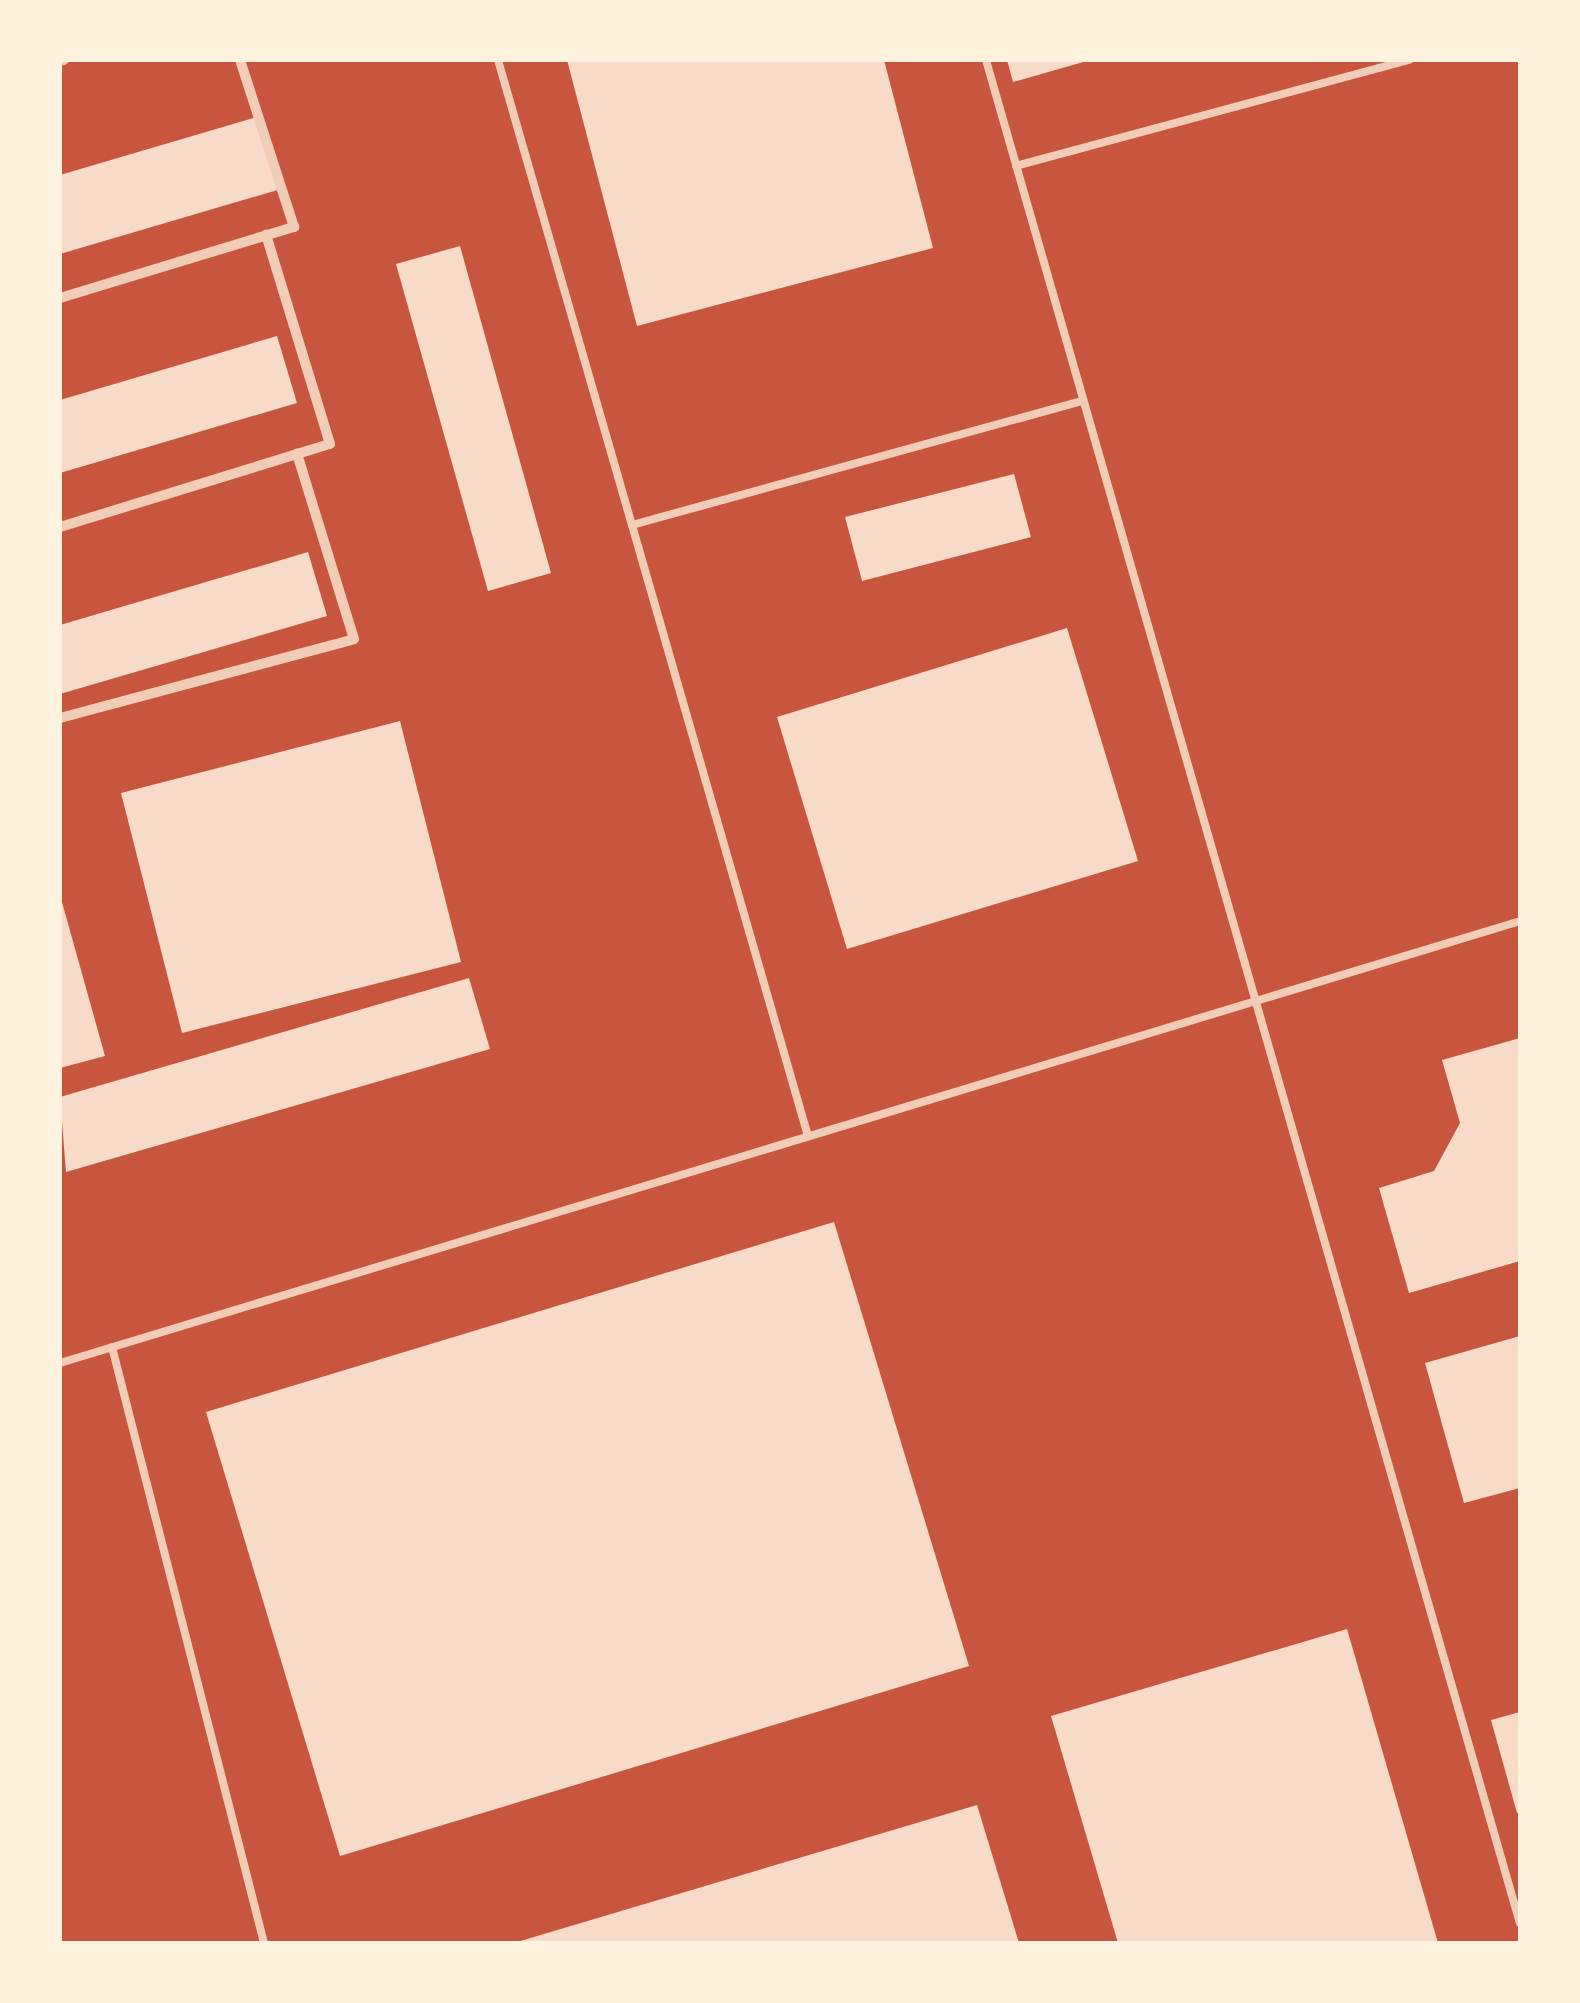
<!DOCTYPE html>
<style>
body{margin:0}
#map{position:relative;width:1580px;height:2003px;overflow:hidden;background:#c8553d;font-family:Commissioner,sans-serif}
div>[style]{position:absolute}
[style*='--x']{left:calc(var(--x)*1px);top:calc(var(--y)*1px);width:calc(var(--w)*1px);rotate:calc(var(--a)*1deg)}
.building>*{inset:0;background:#f7dbc8}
.service>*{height:8px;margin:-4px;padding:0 4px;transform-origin:4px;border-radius:4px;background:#f1ccb7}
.minor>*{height:10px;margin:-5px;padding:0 5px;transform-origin:5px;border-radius:5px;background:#f1ccb7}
span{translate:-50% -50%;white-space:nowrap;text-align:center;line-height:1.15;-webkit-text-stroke:8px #fff3e0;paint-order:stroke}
.frame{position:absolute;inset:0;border:62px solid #fff3e0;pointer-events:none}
</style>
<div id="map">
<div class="building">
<i style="clip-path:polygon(567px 60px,884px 60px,933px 248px,637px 326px)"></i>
<i style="clip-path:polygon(1007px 60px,1087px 60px,1087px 61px,1013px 82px)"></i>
<i style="clip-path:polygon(257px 117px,281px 189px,60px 254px,60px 175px)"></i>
<i style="clip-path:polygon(460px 246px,551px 573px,488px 591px,396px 264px)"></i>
<i style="clip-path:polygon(277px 336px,297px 403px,60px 473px,60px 400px)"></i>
<i style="clip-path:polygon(1014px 474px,1031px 537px,862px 581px,845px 517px)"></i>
<i style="clip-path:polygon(308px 552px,327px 616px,60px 694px,60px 625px)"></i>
<i style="clip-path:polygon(1067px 628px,1138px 861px,847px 949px,777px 717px)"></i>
<i style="clip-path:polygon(400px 721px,461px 962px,182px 1033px,121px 793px)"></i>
<i style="clip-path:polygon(60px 895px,105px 1056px,60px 1068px)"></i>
<i style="clip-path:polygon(469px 978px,490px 1049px,66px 1172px,60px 1097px)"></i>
<i style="clip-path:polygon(1520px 1038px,1520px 1261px,1409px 1293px,1379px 1188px,1434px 1171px,1460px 1123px,1442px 1060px)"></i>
<i style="clip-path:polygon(834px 1222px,969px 1666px,340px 1856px,206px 1412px)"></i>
<i style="clip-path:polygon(1520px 1336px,1520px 1488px,1464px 1503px,1425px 1363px)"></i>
<i style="clip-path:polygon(1347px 1629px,1438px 1943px,1118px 1943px,1051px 1716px)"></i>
<i style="clip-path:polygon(1520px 1712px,1520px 1812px,1517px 1813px,1491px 1720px)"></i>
<i style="clip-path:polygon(977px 1805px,1019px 1943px,517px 1943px,517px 1942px)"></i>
</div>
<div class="service">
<i style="--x:498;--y:60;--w:1120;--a:73.93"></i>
<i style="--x:986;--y:60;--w:1938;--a:74.01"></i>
<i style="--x:1016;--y:166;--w:407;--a:-15.1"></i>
<i style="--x:632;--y:525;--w:468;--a:-15.4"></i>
<i style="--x:112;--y:1347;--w:615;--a:75.69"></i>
<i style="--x:60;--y:1363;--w:1525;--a:-16.84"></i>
</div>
<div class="minor">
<i style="--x:60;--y:61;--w:4;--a:-14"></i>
<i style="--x:60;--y:298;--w:245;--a:-16.9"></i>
<i style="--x:294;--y:227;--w:176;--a:-107.9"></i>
<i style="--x:60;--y:527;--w:282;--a:-17.1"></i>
<i style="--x:330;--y:444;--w:219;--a:-107"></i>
<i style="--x:60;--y:718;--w:304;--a:-15"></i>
<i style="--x:354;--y:639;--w:194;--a:-107.1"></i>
</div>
<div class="frame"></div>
</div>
